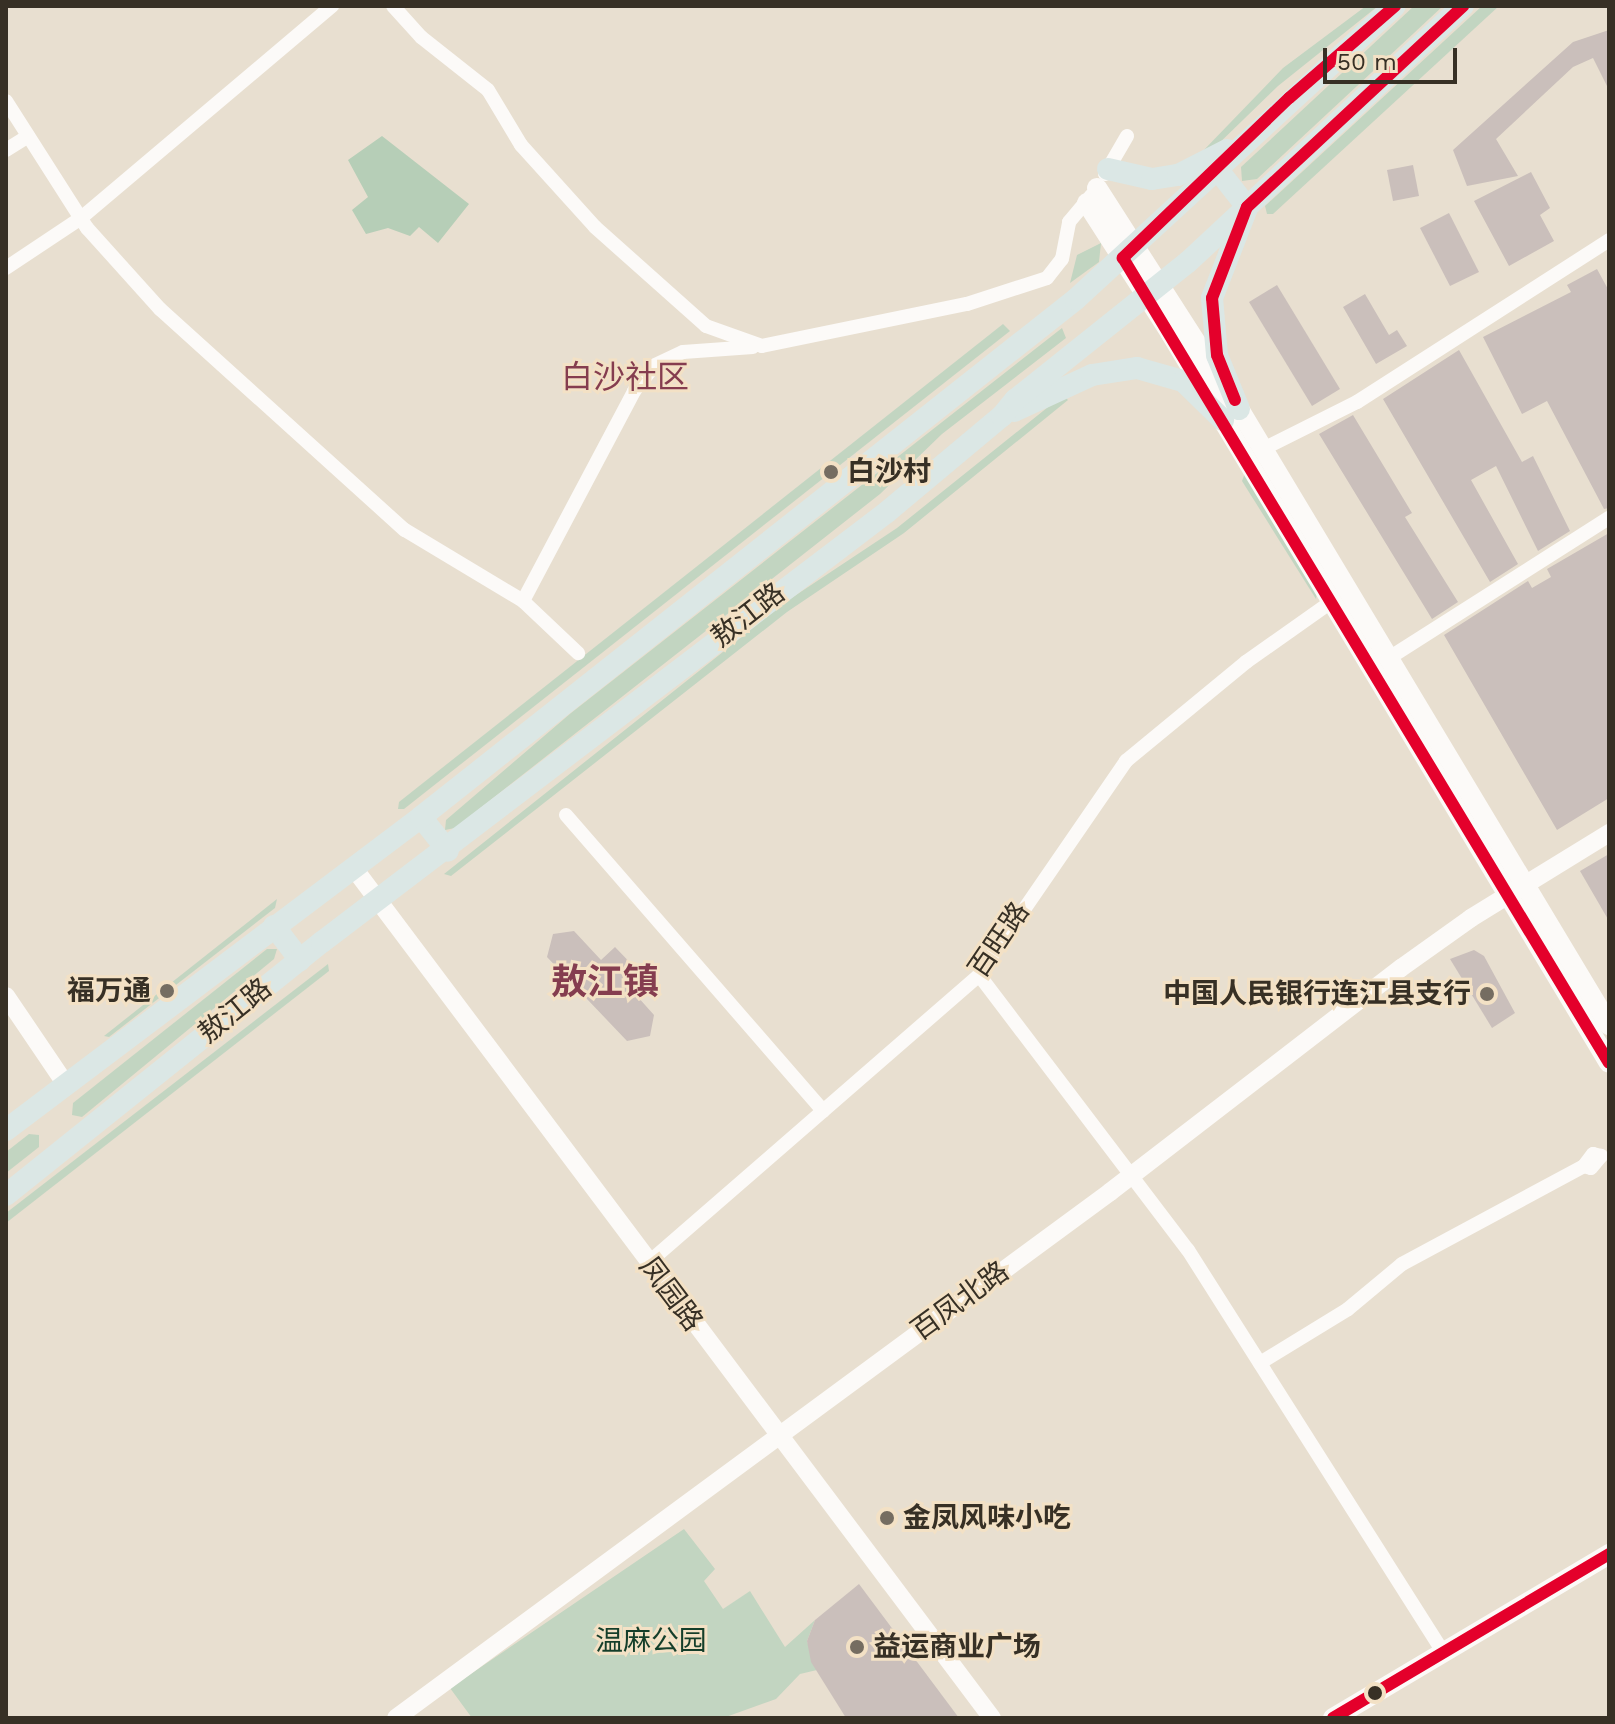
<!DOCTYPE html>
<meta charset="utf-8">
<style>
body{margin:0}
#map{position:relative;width:1615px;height:1724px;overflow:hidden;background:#e8dfd0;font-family:"Work Sans","Noto Sans SC",sans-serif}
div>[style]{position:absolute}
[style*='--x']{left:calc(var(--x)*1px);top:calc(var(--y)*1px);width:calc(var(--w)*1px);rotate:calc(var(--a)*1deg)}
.green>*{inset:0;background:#c2d5c1}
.forest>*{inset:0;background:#b6ceb7}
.building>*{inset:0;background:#cabfbb}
.minor>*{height:14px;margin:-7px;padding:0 7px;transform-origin:7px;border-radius:7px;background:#fcfaf8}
.tertiary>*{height:18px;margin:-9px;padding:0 9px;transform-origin:9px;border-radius:9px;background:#fcfaf8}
.secondary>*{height:20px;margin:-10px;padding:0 10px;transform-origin:10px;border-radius:10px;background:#fcfaf8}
.primary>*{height:22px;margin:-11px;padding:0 11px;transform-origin:11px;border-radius:11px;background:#dbe7e5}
.bus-1>*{height:12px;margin:-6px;padding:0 6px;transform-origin:6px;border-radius:6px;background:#e4002b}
.dots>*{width:22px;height:22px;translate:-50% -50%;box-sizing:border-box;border:4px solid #f3e1c5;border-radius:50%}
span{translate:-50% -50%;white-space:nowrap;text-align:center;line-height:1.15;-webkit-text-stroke:6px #f3e1c5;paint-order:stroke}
.poi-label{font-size:28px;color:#373025;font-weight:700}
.left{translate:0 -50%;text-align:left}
.right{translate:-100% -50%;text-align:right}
.street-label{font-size:28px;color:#373025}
.park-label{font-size:28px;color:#143e2a}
.quarter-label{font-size:32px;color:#853d4f}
.district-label{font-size:36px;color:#853d4f;font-weight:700}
.frame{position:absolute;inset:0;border:8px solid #373025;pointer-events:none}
.scale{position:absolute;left:1323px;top:48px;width:134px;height:36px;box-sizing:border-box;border:4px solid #373025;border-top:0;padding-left:10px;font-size:24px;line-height:28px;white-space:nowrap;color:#373025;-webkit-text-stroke:6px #f3e1c5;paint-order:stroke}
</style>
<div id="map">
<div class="green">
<i style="clip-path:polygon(1366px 6px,1378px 6px,1278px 86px,1209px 153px,1201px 153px,1283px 68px)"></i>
<i style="clip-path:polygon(1414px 6px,1443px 6px,1257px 179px,1242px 181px,1241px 167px)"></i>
<i style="clip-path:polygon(1482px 6px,1499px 6px,1273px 214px,1267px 214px,1265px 206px)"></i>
<i style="clip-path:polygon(1101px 243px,1099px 262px,1070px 283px,1077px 255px)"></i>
<i style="clip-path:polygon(1003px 324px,1010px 331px,404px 809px,398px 809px,399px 802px)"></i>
<i style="clip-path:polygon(1062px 328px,1066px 338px,942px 434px,880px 494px,455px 828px,445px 830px,446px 820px,571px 713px)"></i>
<i style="clip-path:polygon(1063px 395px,1068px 400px,904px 533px,787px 612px,451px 876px,444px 874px,787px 601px,897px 528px)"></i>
<i style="clip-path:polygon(1245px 473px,1317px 593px,1316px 599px,1242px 481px)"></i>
<i style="clip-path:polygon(277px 899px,275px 908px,109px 1037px,104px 1036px)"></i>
<i style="clip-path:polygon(267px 949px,277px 949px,274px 959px,82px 1117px,72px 1115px,73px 1103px)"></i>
<i style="clip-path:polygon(328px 964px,329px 971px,6px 1223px,6px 1213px)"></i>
<i style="clip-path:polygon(29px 1134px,39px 1135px,39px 1147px,6px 1173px,6px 1152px)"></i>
<i style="clip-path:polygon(684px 1529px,715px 1569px,704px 1581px,723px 1609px,750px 1591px,785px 1647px,815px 1620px,807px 1641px,817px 1670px,800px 1674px,776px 1699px,723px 1718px,472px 1718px,450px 1688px)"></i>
</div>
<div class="forest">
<i style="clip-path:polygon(382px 136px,469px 204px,438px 243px,419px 227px,410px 236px,388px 228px,366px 234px,352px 210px,368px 197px,348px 160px)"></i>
</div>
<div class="building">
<i style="clip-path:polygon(1609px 30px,1609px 90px,1593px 58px,1573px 67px,1496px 139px,1518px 176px,1467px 186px,1453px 150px,1573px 42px)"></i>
<i style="clip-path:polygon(1413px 165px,1419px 196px,1393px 201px,1387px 170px)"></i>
<i style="clip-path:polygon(1531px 172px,1550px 208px,1540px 215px,1554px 241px,1509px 266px,1474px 201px)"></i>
<i style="clip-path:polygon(1449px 213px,1479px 272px,1450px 286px,1420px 228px)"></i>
<i style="clip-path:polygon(1597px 269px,1609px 291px,1609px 508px,1604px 509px,1547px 401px,1522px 414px,1483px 337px,1571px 292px,1567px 285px)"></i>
<i style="clip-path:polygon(1277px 285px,1340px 389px,1312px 406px,1249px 302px)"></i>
<i style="clip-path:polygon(1365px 294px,1389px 335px,1397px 330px,1407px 346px,1376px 364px,1343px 307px)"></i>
<i style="clip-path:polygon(1459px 350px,1522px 462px,1533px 456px,1570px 531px,1538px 551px,1496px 466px,1471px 480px,1518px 564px,1490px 582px,1383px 399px)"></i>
<i style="clip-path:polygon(1353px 415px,1412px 513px,1405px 517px,1458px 602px,1432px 619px,1319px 434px)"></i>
<i style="clip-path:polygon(1609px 533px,1609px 798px,1557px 830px,1444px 635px,1528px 581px,1532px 588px,1551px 577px,1547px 569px)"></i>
<i style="clip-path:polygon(1609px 854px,1609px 921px,1580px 871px)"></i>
<i style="clip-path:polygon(574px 931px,601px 960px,615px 947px,641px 974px,628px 986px,654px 1015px,650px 1036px,627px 1041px,547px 957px,553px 934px)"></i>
<i style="clip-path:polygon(1474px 950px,1484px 956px,1515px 1013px,1492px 1028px,1450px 959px)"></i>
<i style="clip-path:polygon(859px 1584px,959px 1718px,846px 1718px,811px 1662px,807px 1641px,815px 1620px)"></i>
</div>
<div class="minor">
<i style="--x:393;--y:6;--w:42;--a:47.9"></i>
<i style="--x:421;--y:37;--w:85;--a:38.3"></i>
<i style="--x:488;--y:90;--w:64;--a:59"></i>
<i style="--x:521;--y:145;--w:110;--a:47.9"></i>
<i style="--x:595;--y:227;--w:149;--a:41.7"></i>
<i style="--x:706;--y:326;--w:59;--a:19.7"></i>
<i style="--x:762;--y:346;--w:209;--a:-11.6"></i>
<i style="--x:967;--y:304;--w:84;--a:-18"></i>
<i style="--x:1047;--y:278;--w:24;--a:-52"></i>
<i style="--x:1062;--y:259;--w:38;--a:-79"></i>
<i style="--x:1069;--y:222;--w:35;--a:-50"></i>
<i style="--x:6;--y:101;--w:151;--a:57.5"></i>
<i style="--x:87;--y:228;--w:109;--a:48"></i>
<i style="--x:160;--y:309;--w:330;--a:42.1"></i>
<i style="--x:405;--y:530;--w:138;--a:31"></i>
<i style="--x:523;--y:601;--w:76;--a:43.4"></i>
<i style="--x:6;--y:150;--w:26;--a:-32"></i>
<i style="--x:1105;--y:174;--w:44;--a:-59.9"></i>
<i style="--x:6;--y:268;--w:90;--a:-33.7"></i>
<i style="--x:81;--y:218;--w:329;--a:-40.2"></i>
<i style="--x:1263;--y:449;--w:105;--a:-26.6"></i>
<i style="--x:1357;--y:402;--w:300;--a:-32.7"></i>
<i style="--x:523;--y:601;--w:238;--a:-62.1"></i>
<i style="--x:634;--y:391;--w:33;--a:-51"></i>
<i style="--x:655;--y:365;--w:31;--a:-25"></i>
<i style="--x:683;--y:352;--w:70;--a:-4.1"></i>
<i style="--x:1389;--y:658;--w:261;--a:-32.5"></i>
<i style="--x:566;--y:815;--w:392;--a:49"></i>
<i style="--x:979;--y:975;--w:345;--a:52.8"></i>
<i style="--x:1188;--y:1250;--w:477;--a:57.6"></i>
<i style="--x:648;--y:1263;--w:439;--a:-41"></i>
<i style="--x:979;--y:975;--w:260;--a:-55.5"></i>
<i style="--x:1126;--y:761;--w:156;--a:-39.5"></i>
<i style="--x:1246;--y:662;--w:104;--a:-35.2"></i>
<i style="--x:1260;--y:1363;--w:103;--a:-31.5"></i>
<i style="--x:1348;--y:1309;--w:70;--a:-39.8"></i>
<i style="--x:1402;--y:1264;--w:207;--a:-28.3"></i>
<i style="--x:1584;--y:1166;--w:7;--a:16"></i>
<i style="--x:1591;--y:1168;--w:16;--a:-50"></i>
<i style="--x:1601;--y:1156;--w:8;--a:-166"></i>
<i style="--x:1593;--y:1154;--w:15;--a:127"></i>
</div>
<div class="tertiary">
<i style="--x:353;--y:867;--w:1064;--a:53.1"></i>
<i style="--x:6;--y:996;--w:105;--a:55.9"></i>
<i style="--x:396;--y:1718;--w:887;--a:-36.38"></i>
<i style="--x:1110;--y:1192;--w:367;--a:-37.6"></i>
<i style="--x:1401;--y:968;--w:86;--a:-35.5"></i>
<i style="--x:1471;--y:918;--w:162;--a:-31.6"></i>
</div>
<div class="secondary">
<i style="--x:1097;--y:188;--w:263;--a:57.3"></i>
<i style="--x:1239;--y:409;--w:719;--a:59.01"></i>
<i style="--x:1087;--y:203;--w:156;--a:57.3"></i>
<i style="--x:1171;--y:334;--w:850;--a:59"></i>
<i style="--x:1333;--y:1718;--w:321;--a:-30.7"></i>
</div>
<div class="primary">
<i style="--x:1108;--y:169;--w:45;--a:12.8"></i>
<i style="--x:1152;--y:179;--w:26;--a:-9"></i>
<i style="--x:1178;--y:175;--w:55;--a:-27"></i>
<i style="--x:1218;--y:170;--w:47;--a:51.9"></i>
<i style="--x:1239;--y:409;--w:58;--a:-112.2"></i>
<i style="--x:1217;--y:355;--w:57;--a:-95"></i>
<i style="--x:1212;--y:298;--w:97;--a:-68.7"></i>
<i style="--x:1014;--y:411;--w:86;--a:-24.8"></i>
<i style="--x:1092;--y:375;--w:46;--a:-8.8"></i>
<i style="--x:1137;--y:368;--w:48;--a:15.8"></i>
<i style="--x:1183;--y:381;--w:56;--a:44.3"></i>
<i style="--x:421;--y:817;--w:43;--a:51.5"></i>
<i style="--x:274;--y:926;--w:43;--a:52.6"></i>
<i style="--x:6;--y:1130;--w:520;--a:-37.02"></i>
<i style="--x:421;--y:817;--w:835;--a:-38.34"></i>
<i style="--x:1076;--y:299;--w:433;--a:-42.6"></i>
<i style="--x:6;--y:1195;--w:405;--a:-38.7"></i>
<i style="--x:322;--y:942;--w:710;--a:-37.27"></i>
<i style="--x:887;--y:512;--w:150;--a:-39.9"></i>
<i style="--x:1002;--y:416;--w:21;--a:-51"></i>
<i style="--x:1015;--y:400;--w:221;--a:-38.6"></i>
<i style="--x:1188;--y:262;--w:376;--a:-43"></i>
</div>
<div class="bus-1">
<i style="--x:1395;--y:6;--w:140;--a:139"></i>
<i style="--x:1289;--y:98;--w:231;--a:136.1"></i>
<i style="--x:1123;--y:258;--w:940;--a:58.88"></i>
<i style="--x:1235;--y:400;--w:48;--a:-111.8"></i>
<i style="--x:1217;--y:355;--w:57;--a:-95"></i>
<i style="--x:1212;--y:298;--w:97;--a:-69"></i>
<i style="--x:1247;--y:207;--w:295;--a:-42.9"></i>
<i style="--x:1333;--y:1718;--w:321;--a:-30.7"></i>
</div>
<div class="dots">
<i style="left:831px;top:472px;background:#756d61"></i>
<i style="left:167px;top:991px;background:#756d61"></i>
<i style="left:1487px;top:994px;background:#756d61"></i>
<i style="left:887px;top:1518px;background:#756d61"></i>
<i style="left:857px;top:1647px;background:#756d61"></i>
<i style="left:1375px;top:1693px;background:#373025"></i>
</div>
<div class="poi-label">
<span class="left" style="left:847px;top:472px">白沙村</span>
<span class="right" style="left:151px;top:991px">福万通</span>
<span class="right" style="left:1471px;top:994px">中国人民银行连江县支行</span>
<span class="left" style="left:903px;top:1518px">金凤风味小吃</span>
<span class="left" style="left:873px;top:1647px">益运商业广场</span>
</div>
<div class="street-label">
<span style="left:748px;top:615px;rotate:-38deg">敖江路</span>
<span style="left:999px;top:940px;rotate:-56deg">百旺路</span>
<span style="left:235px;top:1011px;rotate:-39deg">敖江路</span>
<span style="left:671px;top:1294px;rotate:53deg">凤园路</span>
<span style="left:960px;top:1301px;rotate:-36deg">百凤北路</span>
</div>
<div class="park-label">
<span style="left:651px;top:1641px">温麻公园</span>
</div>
<div class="quarter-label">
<span style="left:625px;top:377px">白沙社区</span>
</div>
<div class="district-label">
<span style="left:605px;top:983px">敖江镇</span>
</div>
<div class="frame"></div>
<div class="scale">50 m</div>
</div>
